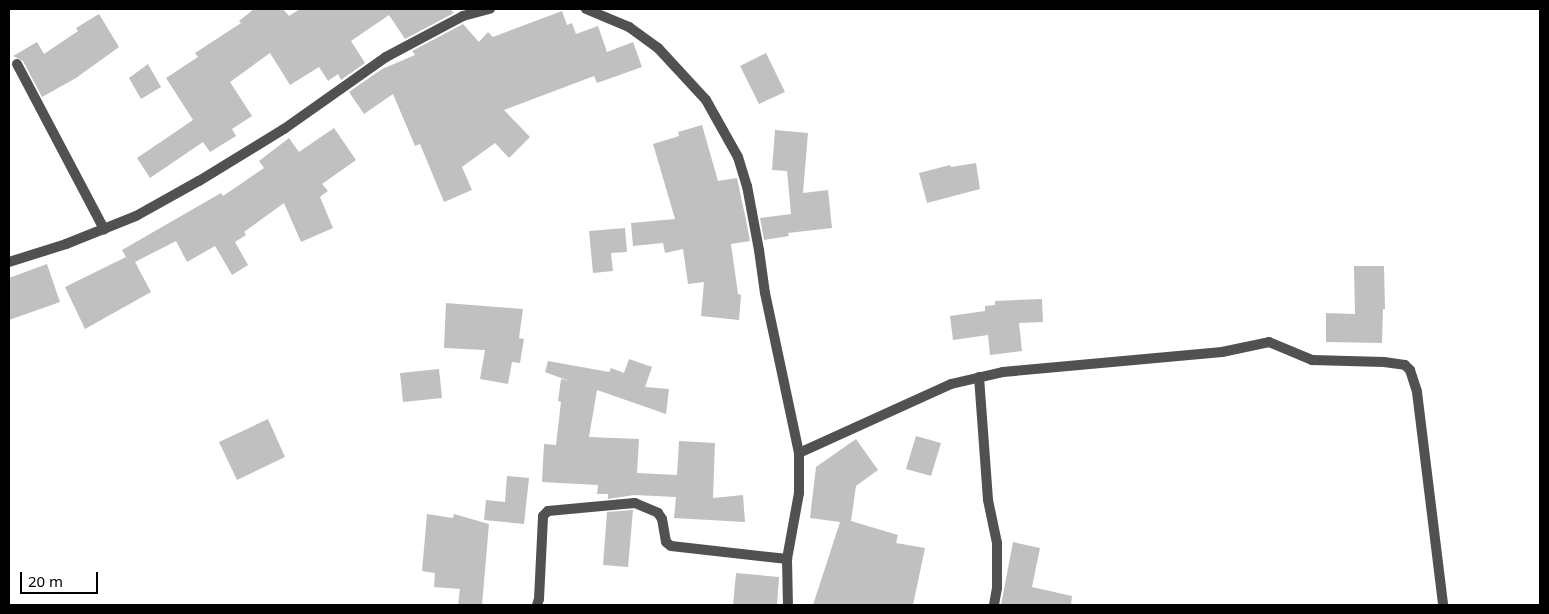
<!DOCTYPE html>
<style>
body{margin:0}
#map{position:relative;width:1549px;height:614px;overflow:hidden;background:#fff;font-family:"Noto Sans",sans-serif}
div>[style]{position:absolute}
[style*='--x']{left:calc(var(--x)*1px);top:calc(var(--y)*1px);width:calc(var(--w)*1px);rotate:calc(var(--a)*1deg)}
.building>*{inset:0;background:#c0c0c0}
.lane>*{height:10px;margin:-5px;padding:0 5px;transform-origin:5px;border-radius:5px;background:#515151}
.street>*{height:10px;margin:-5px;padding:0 5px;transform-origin:5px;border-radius:5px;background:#515151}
span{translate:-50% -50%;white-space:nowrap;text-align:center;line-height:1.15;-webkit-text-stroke:4.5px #fff;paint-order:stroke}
.frame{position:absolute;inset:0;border:10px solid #000;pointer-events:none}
.scale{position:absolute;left:20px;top:572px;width:78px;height:22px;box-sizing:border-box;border:2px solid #000;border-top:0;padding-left:6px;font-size:15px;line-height:18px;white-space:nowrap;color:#000;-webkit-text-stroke:4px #fff;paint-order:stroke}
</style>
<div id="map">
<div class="building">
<i style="clip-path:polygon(254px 9px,283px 9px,289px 16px,300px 9px,450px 9px,454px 13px,405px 39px,389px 15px,351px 41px,365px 63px,341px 80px,338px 74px,328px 81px,319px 67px,290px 85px,270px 53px,230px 82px,252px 116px,232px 129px,236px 136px,210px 152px,203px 142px,150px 178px,137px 158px,193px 120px,166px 78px,198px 57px,195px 53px,241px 23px,239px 21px)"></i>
<i style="clip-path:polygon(562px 11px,567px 25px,572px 23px,576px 34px,598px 26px,607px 52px,633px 42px,642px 67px,597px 83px,594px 76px,504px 110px,530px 137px,509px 158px,495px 143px,462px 167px,472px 190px,444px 202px,420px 144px,415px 146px,393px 94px,364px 114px,349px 92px,382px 69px,415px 55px,412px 51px,463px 24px,479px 42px,488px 32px,493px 37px)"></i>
<i style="clip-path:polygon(99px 14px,119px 47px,76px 78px,42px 97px,23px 61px,13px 56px,37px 42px,44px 54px,78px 31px,76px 28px)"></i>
<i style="clip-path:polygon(766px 53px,785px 92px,759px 104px,740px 66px)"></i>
<i style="clip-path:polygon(148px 64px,161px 87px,141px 99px,129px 78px)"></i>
<i style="clip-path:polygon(702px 125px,718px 181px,737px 178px,746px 220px,750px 241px,731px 244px,738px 294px,741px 295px,739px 320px,701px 316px,704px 282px,688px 284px,683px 249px,665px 253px,663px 243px,633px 246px,631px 223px,675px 219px,653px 144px,679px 136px,678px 132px)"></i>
<i style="clip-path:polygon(334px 128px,356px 160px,322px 184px,328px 191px,320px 197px,333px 228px,301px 242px,284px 203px,244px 232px,246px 235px,235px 242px,248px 265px,232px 275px,215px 246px,187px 262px,176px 241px,135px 262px,151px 292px,85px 329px,65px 287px,126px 257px,122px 250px,221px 193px,223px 196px,264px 168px,259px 161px,289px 138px,299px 152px)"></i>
<i style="clip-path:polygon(775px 130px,808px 133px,803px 193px,828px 190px,832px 228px,788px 233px,789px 236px,764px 240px,760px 218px,791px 214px,787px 171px,772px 170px)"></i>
<i style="clip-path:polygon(976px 163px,980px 189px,927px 203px,919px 173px,950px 165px,951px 167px)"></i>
<i style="clip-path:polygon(625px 228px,627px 252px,611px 253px,613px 271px,593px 273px,589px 231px)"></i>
<i style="clip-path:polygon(47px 264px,60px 302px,9px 320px,9px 278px)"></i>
<i style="clip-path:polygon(1354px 266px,1384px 266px,1385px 309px,1383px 309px,1382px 343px,1326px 342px,1326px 313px,1355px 314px)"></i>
<i style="clip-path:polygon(1042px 299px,1043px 322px,1019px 323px,1022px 351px,990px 355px,988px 335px,953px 340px,950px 316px,985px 311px,985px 306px,995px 305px,995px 301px)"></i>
<i style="clip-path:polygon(446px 303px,523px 309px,519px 338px,524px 339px,520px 363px,512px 362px,508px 384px,480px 379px,485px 350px,444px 348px)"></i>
<i style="clip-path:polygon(629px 359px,652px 367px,645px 387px,669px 389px,666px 414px,597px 390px,589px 437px,639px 439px,637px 473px,677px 475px,679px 441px,715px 443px,713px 498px,743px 495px,745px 522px,674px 518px,676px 497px,634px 495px,608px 499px,608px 494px,597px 494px,598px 485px,542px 482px,544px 444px,556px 445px,561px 402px,558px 401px,561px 379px,569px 381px,545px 372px,548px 361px,609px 372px,611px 368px,624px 373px)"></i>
<i style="clip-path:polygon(439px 369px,442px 398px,403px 402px,400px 373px)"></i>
<i style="clip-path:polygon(268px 419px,285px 457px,237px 480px,219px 442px)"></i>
<i style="clip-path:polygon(916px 436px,941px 443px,931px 476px,906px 469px)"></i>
<i style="clip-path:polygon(856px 439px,878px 470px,856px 486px,851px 521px,898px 535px,896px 543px,925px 548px,913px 605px,813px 605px,840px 522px,810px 518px,816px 467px)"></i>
<i style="clip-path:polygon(507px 476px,529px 478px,524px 524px,484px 520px,486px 500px,505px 502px)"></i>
<i style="clip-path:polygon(633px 510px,628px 567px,603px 565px,607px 512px)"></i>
<i style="clip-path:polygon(427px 514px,453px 518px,454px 514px,489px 524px,482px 605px,458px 605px,460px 589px,434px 587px,435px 573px,422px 571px)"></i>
<i style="clip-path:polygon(1013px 542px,1040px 548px,1032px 587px,1072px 596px,1071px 605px,1001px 605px)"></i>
<i style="clip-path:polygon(736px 573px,779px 577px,777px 605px,733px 605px)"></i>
</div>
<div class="lane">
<i style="--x:979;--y:377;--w:123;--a:85.8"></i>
<i style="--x:988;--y:500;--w:44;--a:78.2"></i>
<i style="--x:997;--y:543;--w:45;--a:90"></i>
<i style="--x:997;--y:588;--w:17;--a:100"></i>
<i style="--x:537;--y:605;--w:6;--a:-72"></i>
<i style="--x:539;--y:599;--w:83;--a:-87.2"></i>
<i style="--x:543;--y:516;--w:7;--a:-45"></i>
<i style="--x:548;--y:511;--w:87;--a:-5.3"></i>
<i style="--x:635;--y:503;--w:25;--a:23"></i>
<i style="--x:658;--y:513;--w:7;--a:56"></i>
<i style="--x:662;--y:519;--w:23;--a:80"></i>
<i style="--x:666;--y:542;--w:6;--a:39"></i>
<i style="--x:671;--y:546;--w:117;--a:6.4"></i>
</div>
<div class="street">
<i style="--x:586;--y:9;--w:47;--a:22.7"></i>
<i style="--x:629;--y:27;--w:36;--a:36"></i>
<i style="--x:658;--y:48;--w:71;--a:47.3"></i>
<i style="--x:706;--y:100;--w:65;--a:60.7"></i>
<i style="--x:738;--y:157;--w:30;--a:73"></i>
<i style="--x:747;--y:186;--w:65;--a:79.4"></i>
<i style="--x:759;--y:250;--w:43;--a:82.1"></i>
<i style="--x:765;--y:293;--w:164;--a:78"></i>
<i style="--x:799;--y:453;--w:40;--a:90"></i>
<i style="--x:799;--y:493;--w:67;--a:100.3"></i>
<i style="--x:787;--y:559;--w:46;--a:88.8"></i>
<i style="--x:17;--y:64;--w:187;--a:62.2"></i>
<i style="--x:9;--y:262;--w:60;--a:-17.5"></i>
<i style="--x:66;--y:244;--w:75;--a:-21.8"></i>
<i style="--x:136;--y:216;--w:72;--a:-29.1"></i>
<i style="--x:199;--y:181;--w:100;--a:-31.5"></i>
<i style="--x:284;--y:129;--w:125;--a:-35.2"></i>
<i style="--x:386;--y:57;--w:87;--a:-28"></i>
<i style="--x:463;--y:16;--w:28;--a:-15"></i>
<i style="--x:799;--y:453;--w:167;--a:-24.4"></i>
<i style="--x:951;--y:384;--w:53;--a:-13"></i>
<i style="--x:1003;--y:372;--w:220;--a:-5.2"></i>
<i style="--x:1222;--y:352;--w:48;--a:-12"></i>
<i style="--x:1269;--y:342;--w:47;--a:22.7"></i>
<i style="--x:1312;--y:360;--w:72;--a:1.6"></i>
<i style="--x:1384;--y:362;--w:21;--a:8"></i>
<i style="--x:1405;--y:365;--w:7;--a:45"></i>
<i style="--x:1410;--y:370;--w:23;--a:72"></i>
<i style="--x:1417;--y:392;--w:215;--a:83"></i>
</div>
<div class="frame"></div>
<div class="scale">20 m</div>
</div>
